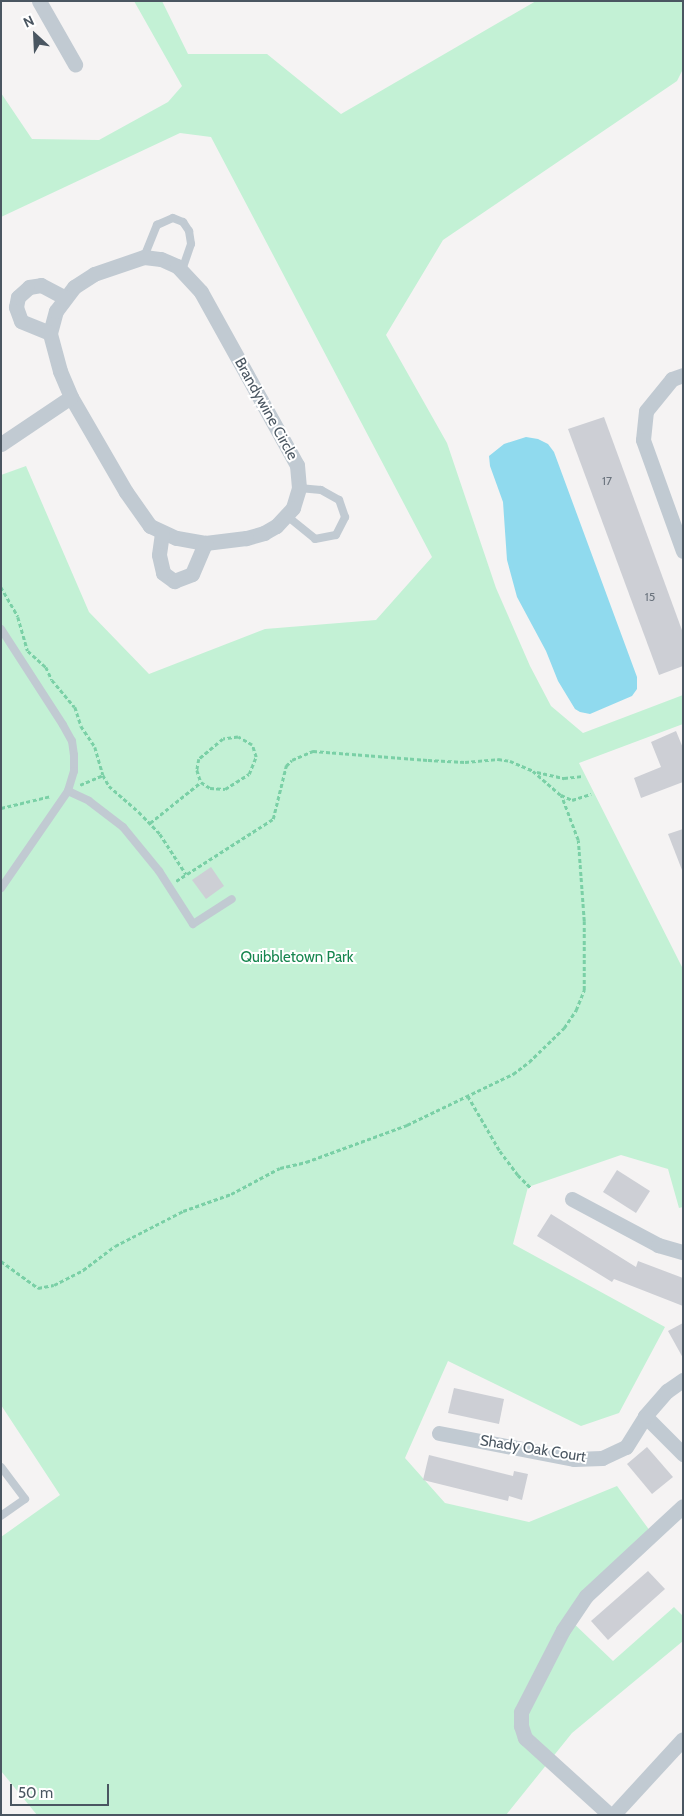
<!DOCTYPE html>
<style>
body{margin:0}
#map{position:relative;width:684px;height:1816px;overflow:hidden;background:#f5f3f3;font-family:Cabin,sans-serif}
div>[style]{position:absolute}
[style*='--x']{left:calc(var(--x)*1px);top:calc(var(--y)*1px);width:calc(var(--w)*1px);rotate:calc(var(--a)*1deg)}
.green>*{inset:0;background:#c3f1d5}
.water>*{inset:0;background:#90daee}
.building>*{inset:0;background:#cdcfd5}
.path>*{height:2.5px;margin-top:-1.25px;transform-origin:0;background:repeating-linear-gradient(90deg,#7ad0a6 0 4px,transparent 0 6.5px)}
.lane>*{height:8px;margin:-4px;padding:0 4px;transform-origin:4px;border-radius:4px;background:#c1cad2}
.street>*{height:15px;margin:-7.5px;padding:0 7.5px;transform-origin:7.5px;border-radius:7.5px;background:#c1cad2}
span{translate:-50% -50%;white-space:nowrap;text-align:center;line-height:1.15;-webkit-text-stroke:4px #fff;paint-order:stroke}
.number-label{font-size:12px;color:#6b747e}
.number-label span{-webkit-text-stroke-width:0}
.street-label{font-size:15px;color:#4a5661}
.park-label{font-size:15px;color:#17864f}
.frame{position:absolute;inset:0;border:2px solid #4a5661;pointer-events:none}
.north{position:absolute;left:10px;top:10px;width:50px;height:50px;-webkit-text-stroke:4px #fff;paint-order:stroke;rotate:335deg;font-size:14px;font-weight:700;line-height:20px;text-align:center;color:#4a5661}
.north::after{content:'';display:block;margin:auto;width:18px;height:22px;background:#4a5661;clip-path:polygon(50% 0,100% 100%,50% 72%,0 100%)}
.scale{position:absolute;left:10px;top:1784px;width:99px;height:22px;box-sizing:border-box;border:2px solid #4a5661;border-top:0;padding-left:6px;font-size:15px;line-height:18px;white-space:nowrap;color:#4a5661;-webkit-text-stroke:4px #fff;paint-order:stroke}
</style>
<div id="map">
<div class="green">
<i style="clip-path:polygon(134px 1px,162px 1px,188px 54px,267px 54px,341px 114px,536px 1px,683px 1px,683px 69px,677px 81px,443px 240px,386px 335px,447px 443px,496px 588px,530px 666px,551px 706px,583px 733px,683px 695px,683px 724px,579px 763px,683px 969px,683px 1207px,679px 1208px,668px 1169px,621px 1155px,528px 1187px,513px 1244px,665px 1327px,619px 1413px,581px 1426px,448px 1361px,405px 1458px,445px 1503px,529px 1522px,617px 1486px,653px 1535px,569px 1619px,613px 1661px,674px 1607px,683px 1616px,683px 1641px,572px 1733px,506px 1815px,37px 1815px,1px 1771px,1px 1537px,60px 1495px,1px 1405px,1px 475px,26px 466px,89px 612px,149px 674px,265px 629px,376px 620px,432px 557px,211px 137px,180px 133px,1px 217px,1px 93px,32px 139px,99px 140px,168px 102px,182px 86px)"></i>
</div>
<div class="water">
<i style="clip-path:polygon(526px 437px,538px 439px,548px 444px,554px 452px,637px 677px,637px 689px,632px 696px,590px 714px,580px 712px,575px 709px,558px 681px,546px 651px,517px 597px,507px 560px,503px 502px,490px 466px,489px 456px,504px 444px)"></i>
</div>
<div class="building">
<i style="clip-path:polygon(604px 417px,683px 633px,683px 666px,659px 675px,568px 429px)"></i>
<i style="clip-path:polygon(676px 731px,683px 748px,683px 782px,641px 798px,634px 778px,661px 767px,651px 742px)"></i>
<i style="clip-path:polygon(683px 829px,683px 870px,682px 870px,668px 834px)"></i>
<i style="clip-path:polygon(211px 867px,224px 886px,206px 899px,192px 880px)"></i>
<i style="clip-path:polygon(617px 1170px,650px 1191px,636px 1213px,603px 1192px)"></i>
<i style="clip-path:polygon(551px 1214px,636px 1267px,638px 1261px,683px 1278px,683px 1306px,614px 1279px,612px 1282px,537px 1236px)"></i>
<i style="clip-path:polygon(683px 1323px,683px 1358px,668px 1331px)"></i>
<i style="clip-path:polygon(454px 1388px,504px 1399px,499px 1424px,448px 1413px)"></i>
<i style="clip-path:polygon(647px 1447px,673px 1477px,652px 1494px,627px 1464px)"></i>
<i style="clip-path:polygon(429px 1455px,513px 1476px,514px 1471px,528px 1474px,522px 1500px,509px 1496px,508px 1501px,423px 1480px)"></i>
<i style="clip-path:polygon(648px 1571px,665px 1589px,608px 1640px,591px 1621px)"></i>
</div>
<div class="path">
<i style="--x:1;--y:587;--w:34;--a:60"></i>
<i style="--x:18;--y:617;--w:35;--a:74"></i>
<i style="--x:28;--y:651;--w:24;--a:42"></i>
<i style="--x:46;--y:667;--w:14;--a:65"></i>
<i style="--x:52;--y:680;--w:35;--a:50"></i>
<i style="--x:75;--y:707;--w:20;--a:72"></i>
<i style="--x:81;--y:726;--w:25;--a:56"></i>
<i style="--x:95;--y:747;--w:29;--a:74"></i>
<i style="--x:103;--y:775;--w:13;--a:61"></i>
<i style="--x:109;--y:786;--w:40;--a:41"></i>
<i style="--x:139;--y:812;--w:30;--a:46"></i>
<i style="--x:160;--y:834;--w:48;--a:57"></i>
<i style="--x:537;--y:772;--w:28;--a:13"></i>
<i style="--x:564;--y:778;--w:18;--a:-6"></i>
<i style="--x:80;--y:785;--w:25;--a:-23"></i>
<i style="--x:1;--y:808;--w:51;--a:-13.5"></i>
<i style="--x:150;--y:823;--w:65;--a:-38.8"></i>
<i style="--x:201;--y:782;--w:11;--a:34"></i>
<i style="--x:210;--y:788;--w:15;--a:4"></i>
<i style="--x:225;--y:789;--w:28;--a:-32"></i>
<i style="--x:249;--y:774;--w:18;--a:-68"></i>
<i style="--x:256;--y:757;--w:13;--a:-108"></i>
<i style="--x:252;--y:745;--w:16;--a:-150"></i>
<i style="--x:238;--y:737;--w:15;--a:172"></i>
<i style="--x:223;--y:739;--w:31;--a:140"></i>
<i style="--x:199;--y:759;--w:11;--a:100"></i>
<i style="--x:197;--y:770;--w:13;--a:72"></i>
<i style="--x:176;--y:881;--w:115;--a:-32.6"></i>
<i style="--x:273;--y:819;--w:55;--a:-76.2"></i>
<i style="--x:286;--y:766;--w:8;--a:-45"></i>
<i style="--x:292;--y:760;--w:23;--a:-23"></i>
<i style="--x:313;--y:751;--w:115;--a:4.5"></i>
<i style="--x:428;--y:760;--w:37;--a:3"></i>
<i style="--x:465;--y:762;--w:33;--a:-5"></i>
<i style="--x:498;--y:759;--w:12;--a:9"></i>
<i style="--x:510;--y:761;--w:25;--a:23"></i>
<i style="--x:533;--y:771;--w:37;--a:41"></i>
<i style="--x:561;--y:795;--w:12;--a:24"></i>
<i style="--x:572;--y:800;--w:20;--a:-18"></i>
<i style="--x:468;--y:1096;--w:64;--a:59.8"></i>
<i style="--x:500;--y:1151;--w:30;--a:53"></i>
<i style="--x:518;--y:1175;--w:18;--a:45"></i>
<i style="--x:1;--y:1261;--w:46;--a:36.1"></i>
<i style="--x:38;--y:1288;--w:16;--a:-11"></i>
<i style="--x:54;--y:1285;--w:33;--a:-27"></i>
<i style="--x:83;--y:1270;--w:40;--a:-37"></i>
<i style="--x:115;--y:1246;--w:76;--a:-27.2"></i>
<i style="--x:183;--y:1211;--w:51;--a:-19.5"></i>
<i style="--x:231;--y:1194;--w:55;--a:-28"></i>
<i style="--x:280;--y:1168;--w:27;--a:-13"></i>
<i style="--x:306;--y:1162;--w:108;--a:-20.1"></i>
<i style="--x:407;--y:1125;--w:118;--a:-25.7"></i>
<i style="--x:513;--y:1074;--w:20;--a:-37"></i>
<i style="--x:529;--y:1062;--w:49;--a:-44.2"></i>
<i style="--x:564;--y:1028;--w:22;--a:-56"></i>
<i style="--x:576;--y:1010;--w:22;--a:-68"></i>
<i style="--x:584;--y:990;--w:69;--a:-90"></i>
<i style="--x:584;--y:921;--w:81;--a:-94.2"></i>
<i style="--x:578;--y:840;--w:48;--a:-110.7"></i>
</div>
<div class="lane">
<i style="--x:144;--y:257;--w:35;--a:-68"></i>
<i style="--x:157;--y:225;--w:17;--a:-24"></i>
<i style="--x:173;--y:218;--w:11;--a:22"></i>
<i style="--x:183;--y:222;--w:11;--a:56"></i>
<i style="--x:189;--y:231;--w:13;--a:81"></i>
<i style="--x:191;--y:244;--w:28;--a:109"></i>
<i style="--x:287;--y:516;--w:36;--a:39"></i>
<i style="--x:315;--y:539;--w:21;--a:-11"></i>
<i style="--x:336;--y:535;--w:20;--a:-63"></i>
<i style="--x:345;--y:517;--w:18;--a:-109"></i>
<i style="--x:339;--y:500;--w:21;--a:-151"></i>
<i style="--x:321;--y:490;--w:22;--a:-175"></i>
<i style="--x:1;--y:629;--w:114;--a:57.1"></i>
<i style="--x:63;--y:725;--w:18;--a:61"></i>
<i style="--x:72;--y:741;--w:14;--a:82"></i>
<i style="--x:74;--y:755;--w:16;--a:90"></i>
<i style="--x:74;--y:771;--w:21;--a:107"></i>
<i style="--x:68;--y:791;--w:118;--a:124.6"></i>
<i style="--x:68;--y:791;--w:23;--a:25"></i>
<i style="--x:89;--y:801;--w:43;--a:37.4"></i>
<i style="--x:123;--y:827;--w:57;--a:50.7"></i>
<i style="--x:159;--y:871;--w:63;--a:57.3"></i>
<i style="--x:193;--y:924;--w:46;--a:-32.7"></i>
<i style="--x:1;--y:1467;--w:40;--a:53"></i>
<i style="--x:25;--y:1499;--w:29;--a:145"></i>
</div>
<div class="street">
<i style="--x:39;--y:1;--w:73;--a:60.3"></i>
<i style="--x:144;--y:257;--w:17;--a:7"></i>
<i style="--x:161;--y:259;--w:17;--a:24"></i>
<i style="--x:177;--y:266;--w:35;--a:47"></i>
<i style="--x:201;--y:292;--w:198;--a:61"></i>
<i style="--x:297;--y:465;--w:23;--a:85"></i>
<i style="--x:299;--y:488;--w:21;--a:107"></i>
<i style="--x:293;--y:508;--w:25;--a:133"></i>
<i style="--x:276;--y:526;--w:14;--a:150"></i>
<i style="--x:264;--y:533;--w:19;--a:164"></i>
<i style="--x:246;--y:538;--w:41;--a:173"></i>
<i style="--x:205;--y:543;--w:29;--a:-170"></i>
<i style="--x:176;--y:538;--w:29;--a:-155"></i>
<i style="--x:150;--y:526;--w:42;--a:-125.2"></i>
<i style="--x:126;--y:492;--w:110;--a:-120.1"></i>
<i style="--x:71;--y:397;--w:28;--a:-113"></i>
<i style="--x:60;--y:371;--w:39;--a:-105"></i>
<i style="--x:50;--y:333;--w:23;--a:-75"></i>
<i style="--x:56;--y:311;--w:30;--a:-53"></i>
<i style="--x:74;--y:287;--w:24;--a:-33"></i>
<i style="--x:94;--y:274;--w:53;--a:-18.8"></i>
<i style="--x:50;--y:333;--w:31;--a:-158"></i>
<i style="--x:21;--y:321;--w:15;--a:-110"></i>
<i style="--x:16;--y:307;--w:10;--a:-79"></i>
<i style="--x:18;--y:297;--w:15;--a:-42"></i>
<i style="--x:29;--y:287;--w:12;--a:-9"></i>
<i style="--x:41;--y:285;--w:27;--a:28"></i>
<i style="--x:683;--y:375;--w:12;--a:160"></i>
<i style="--x:672;--y:379;--w:41;--a:129.1"></i>
<i style="--x:646;--y:411;--w:29;--a:96"></i>
<i style="--x:643;--y:440;--w:118;--a:70.2"></i>
<i style="--x:1;--y:444;--w:84;--a:-33.9"></i>
<i style="--x:162;--y:533;--w:22;--a:98"></i>
<i style="--x:159;--y:555;--w:18;--a:77"></i>
<i style="--x:163;--y:573;--w:14;--a:36"></i>
<i style="--x:174;--y:581;--w:19;--a:-21"></i>
<i style="--x:192;--y:574;--w:34;--a:-67"></i>
<i style="--x:572;--y:1199;--w:98;--a:28.1"></i>
<i style="--x:658;--y:1245;--w:26;--a:16"></i>
<i style="--x:645;--y:1416;--w:54;--a:45"></i>
<i style="--x:439;--y:1433;--w:137;--a:10.9"></i>
<i style="--x:574;--y:1459;--w:28;--a:-2"></i>
<i style="--x:602;--y:1458;--w:26;--a:-25"></i>
<i style="--x:626;--y:1447;--w:36;--a:-58"></i>
<i style="--x:645;--y:1416;--w:33;--a:-49"></i>
<i style="--x:667;--y:1391;--w:19;--a:-35"></i>
<i style="--x:610;--y:1815;--w:115;--a:-137.8"></i>
<i style="--x:525;--y:1738;--w:13;--a:-108"></i>
<i style="--x:521;--y:1726;--w:14;--a:-90"></i>
<i style="--x:521;--y:1712;--w:92;--a:-62.9"></i>
<i style="--x:563;--y:1630;--w:41;--a:-55.9"></i>
<i style="--x:586;--y:1596;--w:132;--a:-42.9"></i>
<i style="--x:613;--y:1815;--w:103;--a:-47.4"></i>
</div>
<div class="number-label">
<span style="left:607px;top:481px">17</span>
<span style="left:650px;top:597px">15</span>
</div>
<div class="street-label">
<span style="left:266px;top:409px;rotate:61deg">Brandywine Circle</span>
<span style="left:533px;top:1449px;rotate:9deg">Shady Oak Court</span>
</div>
<div class="park-label">
<span style="left:297px;top:958px">Quibbletown Park</span>
</div>
<div class="frame"></div>
<div class="north">N</div>
<div class="scale">50 m</div>
</div>
